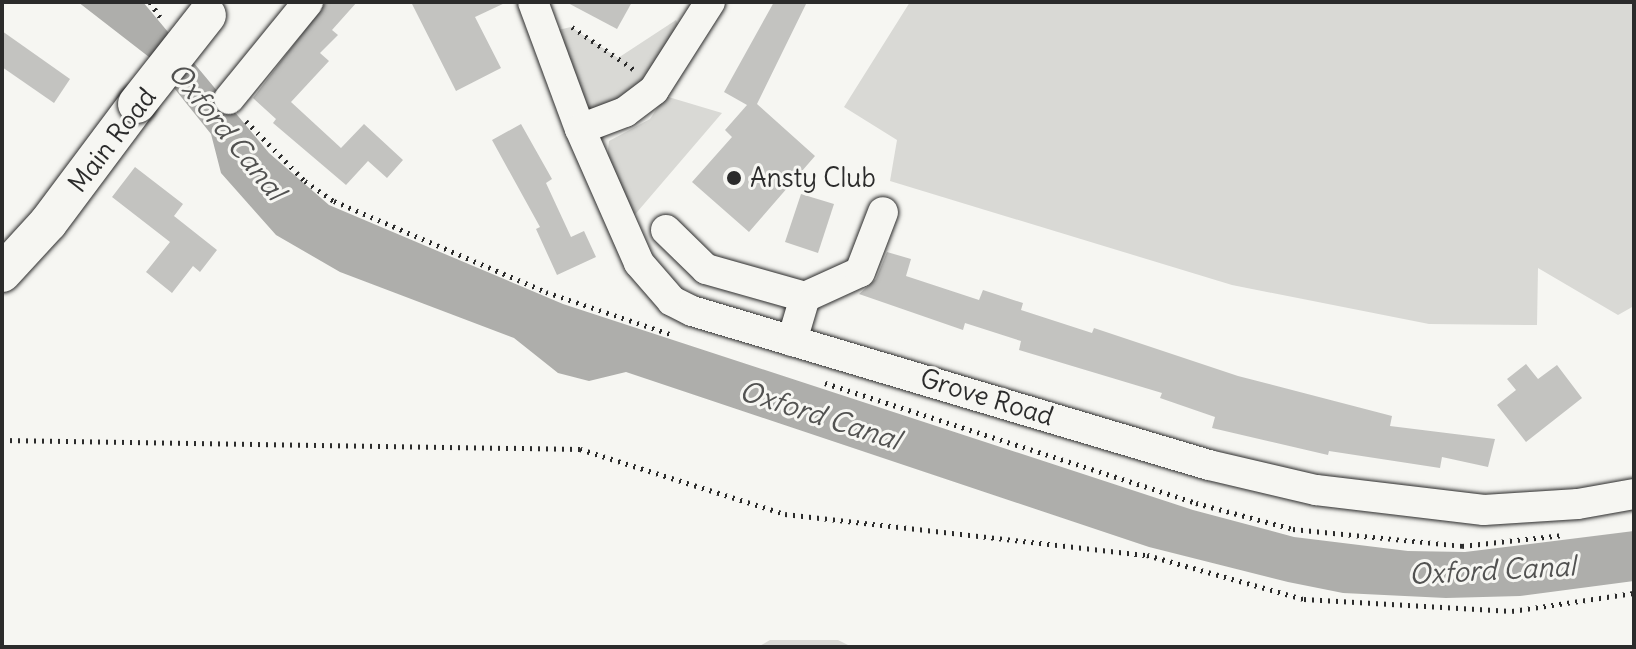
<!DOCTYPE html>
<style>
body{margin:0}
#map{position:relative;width:1636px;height:649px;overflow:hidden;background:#f6f6f2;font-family:Delius,sans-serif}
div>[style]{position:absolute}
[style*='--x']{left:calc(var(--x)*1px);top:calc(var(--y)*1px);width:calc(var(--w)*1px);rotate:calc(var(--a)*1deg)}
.green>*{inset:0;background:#d9d9d5}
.water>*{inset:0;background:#aeaeab}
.building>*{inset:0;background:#c3c3c0}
.path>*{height:5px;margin-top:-2.5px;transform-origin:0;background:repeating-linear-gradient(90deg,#2b2b2b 0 2px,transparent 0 8px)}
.roads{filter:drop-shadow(0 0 2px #2b2b2b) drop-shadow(0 0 2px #2b2b2b)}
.minor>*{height:30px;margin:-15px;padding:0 15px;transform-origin:15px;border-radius:15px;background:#f6f6f2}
.major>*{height:38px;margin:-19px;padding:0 19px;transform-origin:19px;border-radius:19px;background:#f6f6f2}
.bridges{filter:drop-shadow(0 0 2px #2b2b2b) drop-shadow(0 0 2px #2b2b2b)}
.major-bridge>*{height:38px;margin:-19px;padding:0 19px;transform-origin:19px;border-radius:19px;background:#f6f6f2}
.dots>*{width:22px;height:22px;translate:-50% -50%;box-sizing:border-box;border:4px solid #f6f6f2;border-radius:50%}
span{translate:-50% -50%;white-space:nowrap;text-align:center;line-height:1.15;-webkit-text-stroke:6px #f6f6f2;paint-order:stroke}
.street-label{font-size:26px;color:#2b2b2b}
.poi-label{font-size:26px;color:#2b2b2b}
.left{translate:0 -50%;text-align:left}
.water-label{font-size:28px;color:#525251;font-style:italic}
.frame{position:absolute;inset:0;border:4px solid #2b2b2b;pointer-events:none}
</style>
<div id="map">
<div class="green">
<i style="clip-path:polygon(910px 2px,1634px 2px,1634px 306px,1618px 315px,1538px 268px,1537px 325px,1429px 324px,1232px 285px,890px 181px,897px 140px,844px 107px)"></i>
<i style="clip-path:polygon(676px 20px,680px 29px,649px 89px,587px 113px,558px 30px,571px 27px,618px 58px)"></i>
<i style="clip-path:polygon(665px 96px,722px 113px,632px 218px,607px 159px,609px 141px,650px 119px)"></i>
<i style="clip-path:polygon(770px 640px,838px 640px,852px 647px,758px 647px)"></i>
</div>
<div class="water">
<i style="clip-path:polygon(78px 2px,143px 2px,269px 153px,329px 205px,563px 304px,1193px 510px,1294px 537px,1408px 551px,1465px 552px,1634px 531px,1634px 581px,1520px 596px,1446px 598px,1343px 593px,1288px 582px,1149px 547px,626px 372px,589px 381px,558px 373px,514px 338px,340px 272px,276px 235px,221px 173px,211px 134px,149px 57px)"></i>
</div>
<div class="building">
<i style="clip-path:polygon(326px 2px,357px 2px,332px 30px,338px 35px,320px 53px,329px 61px,291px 102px,341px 148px,364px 124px,403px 160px,387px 178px,368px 161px,346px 185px,273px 123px,276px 119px,253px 98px)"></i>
<i style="clip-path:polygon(411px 2px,507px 2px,475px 17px,501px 68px,456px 91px)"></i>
<i style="clip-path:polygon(566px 2px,632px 2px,617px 29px)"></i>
<i style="clip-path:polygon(774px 2px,807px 2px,757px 104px,815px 156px,749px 232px,692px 182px,732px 137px,725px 130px,747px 105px,724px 92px)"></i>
<i style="clip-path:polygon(2px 31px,70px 79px,54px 103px,2px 67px)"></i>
<i style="clip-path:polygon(521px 124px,552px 179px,546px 183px,571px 237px,584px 231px,596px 257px,557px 275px,536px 229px,540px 227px,492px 140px)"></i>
<i style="clip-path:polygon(135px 167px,183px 204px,174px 216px,217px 250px,200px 272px,193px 266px,172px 293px,146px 272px,170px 242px,112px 197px)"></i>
<i style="clip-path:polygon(801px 194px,834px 204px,818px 253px,785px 242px)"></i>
<i style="clip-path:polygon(887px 252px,911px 259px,906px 276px,979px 300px,983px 290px,1023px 303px,1021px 310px,1092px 333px,1094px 328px,1238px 376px,1392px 416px,1390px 426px,1495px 439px,1488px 467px,1442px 457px,1440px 468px,1329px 451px,1328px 455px,1212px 428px,1215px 417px,1160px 398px,1162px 393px,1019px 350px,1021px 341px,965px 323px,963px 330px,859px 294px,876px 279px)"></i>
<i style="clip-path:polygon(1526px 364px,1538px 379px,1557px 365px,1582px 398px,1526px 442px,1497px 405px,1516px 390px,1507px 379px)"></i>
</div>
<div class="path">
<i style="--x:150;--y:2;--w:23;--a:56"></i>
<i style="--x:572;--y:27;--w:78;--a:34.5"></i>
<i style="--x:246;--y:121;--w:84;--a:45.5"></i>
<i style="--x:305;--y:181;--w:35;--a:35"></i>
<i style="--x:334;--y:201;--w:231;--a:23.2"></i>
<i style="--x:546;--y:292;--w:131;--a:18.7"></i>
<i style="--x:825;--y:383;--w:390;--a:17.9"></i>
<i style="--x:1196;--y:503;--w:100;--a:15"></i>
<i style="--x:1293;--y:529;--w:170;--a:5.7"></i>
<i style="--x:1462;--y:546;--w:102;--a:-6.2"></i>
<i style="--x:2;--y:440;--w:578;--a:0.89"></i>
<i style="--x:580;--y:449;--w:215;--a:17.6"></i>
<i style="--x:785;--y:514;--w:364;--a:6.5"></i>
<i style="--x:1147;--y:555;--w:163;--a:15.7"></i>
<i style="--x:1304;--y:599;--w:208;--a:3.3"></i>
<i style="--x:1512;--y:611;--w:123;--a:-8.4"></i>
</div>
<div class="roads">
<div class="minor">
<i style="--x:533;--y:2;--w:135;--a:69.7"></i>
<i style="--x:580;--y:129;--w:146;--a:66.2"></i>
<i style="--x:639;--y:263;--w:50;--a:49"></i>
<i style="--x:672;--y:301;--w:22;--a:27"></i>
<i style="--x:692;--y:311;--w:539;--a:16.59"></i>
<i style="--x:1209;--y:465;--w:110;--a:13.2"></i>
<i style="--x:1316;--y:490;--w:169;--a:6.8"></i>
<i style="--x:1484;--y:510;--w:94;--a:-3.7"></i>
<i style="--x:1578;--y:504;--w:57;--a:-10.1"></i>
<i style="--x:229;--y:99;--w:125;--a:-50.8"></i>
<i style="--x:580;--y:129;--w:48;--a:-20.7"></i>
<i style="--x:625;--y:112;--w:36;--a:-37"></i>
<i style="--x:654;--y:90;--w:104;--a:-57.5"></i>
<i style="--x:666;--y:230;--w:56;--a:44.3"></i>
<i style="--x:706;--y:269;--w:103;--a:15.8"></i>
<i style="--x:805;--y:297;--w:46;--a:106.5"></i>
<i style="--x:805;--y:297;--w:60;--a:-24.4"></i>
<i style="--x:860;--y:272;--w:64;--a:-69"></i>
</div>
<div class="major">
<i style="--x:2;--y:273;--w:68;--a:-47.4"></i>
<i style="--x:48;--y:223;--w:149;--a:-53.2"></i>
</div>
</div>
<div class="bridges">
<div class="major-bridge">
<i style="--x:137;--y:104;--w:113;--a:-51.8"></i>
</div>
</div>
<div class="dots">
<i style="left:734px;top:178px;background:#2b2b2b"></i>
</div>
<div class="street-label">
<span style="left:112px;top:140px;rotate:-52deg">Main Road</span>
<span style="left:987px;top:397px;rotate:17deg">Grove Road</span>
</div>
<div class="poi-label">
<span class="left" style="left:750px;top:178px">Ansty Club</span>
</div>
<div class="water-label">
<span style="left:227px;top:131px;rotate:51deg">Oxford Canal</span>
<span style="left:820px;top:415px;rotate:18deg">Oxford Canal</span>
<span style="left:1492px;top:570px;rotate:-3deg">Oxford Canal</span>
</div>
<div class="frame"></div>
</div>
